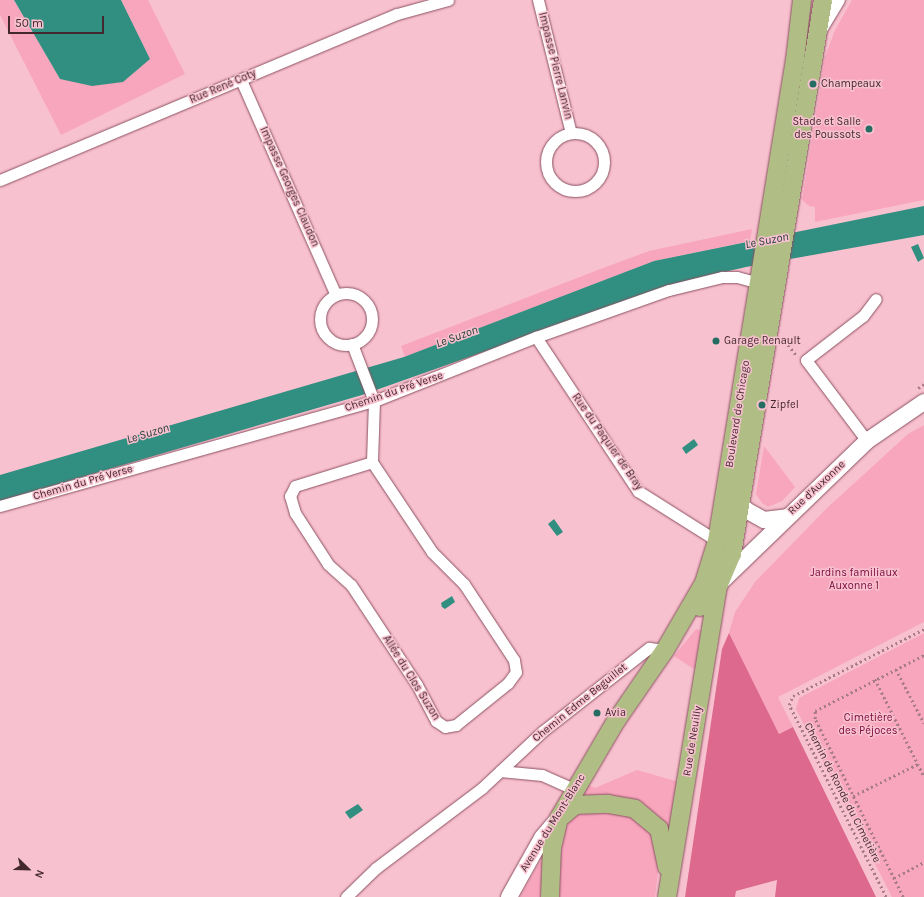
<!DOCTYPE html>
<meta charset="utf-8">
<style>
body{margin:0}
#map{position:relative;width:924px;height:897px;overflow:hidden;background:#f8c1cf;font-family:Karla,sans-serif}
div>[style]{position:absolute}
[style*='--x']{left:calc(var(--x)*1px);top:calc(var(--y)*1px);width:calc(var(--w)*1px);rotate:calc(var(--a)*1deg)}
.green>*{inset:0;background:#f8a6bd}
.forest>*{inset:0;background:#dd698e}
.water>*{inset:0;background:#318f81}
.path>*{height:2.5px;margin-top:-1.25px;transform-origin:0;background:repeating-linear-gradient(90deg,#a77c88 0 2px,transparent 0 5px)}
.roads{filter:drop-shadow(0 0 1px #8c5162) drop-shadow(0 0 1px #8c5162)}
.minor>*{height:11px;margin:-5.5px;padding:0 5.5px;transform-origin:5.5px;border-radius:5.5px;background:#fff}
.minor>.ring{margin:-5.5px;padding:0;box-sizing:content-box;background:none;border:11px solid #fff;border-radius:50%}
.tertiary>*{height:14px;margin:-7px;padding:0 7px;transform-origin:7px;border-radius:7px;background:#fff}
.secondary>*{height:16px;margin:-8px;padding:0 8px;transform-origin:8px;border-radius:8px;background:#fff}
.primary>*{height:18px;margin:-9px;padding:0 9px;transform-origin:9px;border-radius:9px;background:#b0be86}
.dots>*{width:11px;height:11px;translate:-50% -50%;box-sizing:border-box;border:2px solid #f8c1cf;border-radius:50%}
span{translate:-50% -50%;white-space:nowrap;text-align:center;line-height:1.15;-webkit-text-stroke:3px #f8c1cf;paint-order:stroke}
.street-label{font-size:11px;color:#432830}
.poi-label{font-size:11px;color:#432830}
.left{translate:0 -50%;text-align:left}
.right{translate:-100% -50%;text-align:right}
.park-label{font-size:11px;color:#780a3c}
.water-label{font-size:12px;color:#1e3b36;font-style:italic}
.north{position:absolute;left:8px;top:849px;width:40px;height:40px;-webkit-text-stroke:3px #f8c1cf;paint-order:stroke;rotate:113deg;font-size:11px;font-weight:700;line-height:16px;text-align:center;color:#432830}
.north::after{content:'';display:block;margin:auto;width:14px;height:18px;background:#432830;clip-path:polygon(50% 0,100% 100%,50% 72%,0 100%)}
.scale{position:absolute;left:8px;top:16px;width:96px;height:18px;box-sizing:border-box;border:2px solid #432830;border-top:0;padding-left:5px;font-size:12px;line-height:14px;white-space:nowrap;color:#432830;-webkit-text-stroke:3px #f8c1cf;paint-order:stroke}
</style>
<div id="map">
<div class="green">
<i style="clip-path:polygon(0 0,14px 0,60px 79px,150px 59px,121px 0,148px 0,185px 74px,61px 135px,0 15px)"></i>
<i style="clip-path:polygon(852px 0,924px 0,924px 200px,815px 222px,815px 207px,809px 206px,802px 200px,825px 57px,835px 30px)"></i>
<i style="clip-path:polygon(752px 229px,750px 241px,654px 261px,405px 357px,401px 346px,603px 268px,649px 251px)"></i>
<i style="clip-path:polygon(924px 425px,924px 622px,778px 697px,793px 727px,779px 734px,729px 633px,735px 612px,755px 582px,827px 508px,908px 434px)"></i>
<i style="clip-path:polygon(764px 446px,795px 487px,782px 501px,768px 507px,762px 503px,756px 494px)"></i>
<i style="clip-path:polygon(696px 629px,703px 631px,697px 671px,674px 656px)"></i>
<i style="clip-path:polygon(924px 633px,924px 897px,892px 897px,796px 709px,799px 698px)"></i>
<i style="clip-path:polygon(637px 770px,679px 782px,669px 838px,622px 800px,580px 794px,586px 784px,595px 788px)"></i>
<i style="clip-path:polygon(587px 810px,629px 815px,650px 828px,659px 864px,655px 897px,558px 897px,559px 860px,564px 832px,571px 819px)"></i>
<i style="clip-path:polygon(544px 860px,543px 897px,520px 897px,539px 863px)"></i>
</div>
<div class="forest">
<i style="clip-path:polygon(729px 633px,779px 734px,793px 727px,876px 897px,775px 897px,777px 880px,736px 891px,735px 897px,685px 897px,722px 649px)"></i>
</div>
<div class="water">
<i style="clip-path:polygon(14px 0,121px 0,150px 59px,123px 82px,92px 86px,60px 79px)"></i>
<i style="clip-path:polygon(924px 206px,924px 235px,746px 267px,681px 282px,362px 395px,0 501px,0 475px,404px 357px,654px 261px)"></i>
<i style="clip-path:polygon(918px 244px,924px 258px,918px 262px,911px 247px)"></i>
<i style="clip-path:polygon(694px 439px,698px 445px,686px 454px,682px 448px)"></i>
<i style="clip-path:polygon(554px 519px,563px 532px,557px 536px,548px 524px)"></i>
<i style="clip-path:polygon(452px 596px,455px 602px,445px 609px,442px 607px,441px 603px)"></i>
<i style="clip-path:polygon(358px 804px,363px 810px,350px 819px,345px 812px)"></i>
</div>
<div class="path">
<i style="--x:782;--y:337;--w:23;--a:52"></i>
<i style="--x:918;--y:388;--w:7;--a:-34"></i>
<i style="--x:896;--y:669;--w:61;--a:62.6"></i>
<i style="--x:875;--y:679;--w:109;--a:63.2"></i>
<i style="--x:853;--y:796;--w:72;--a:-26.2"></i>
<i style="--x:894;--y:878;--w:34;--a:-28"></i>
<i style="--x:886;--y:897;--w:215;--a:-116.8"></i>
<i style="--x:789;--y:705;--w:10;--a:-66"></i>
<i style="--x:793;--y:696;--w:147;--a:-27.1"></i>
<i style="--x:903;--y:897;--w:199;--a:-116.3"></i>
<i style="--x:815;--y:719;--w:8;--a:-90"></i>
<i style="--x:815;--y:711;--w:123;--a:-27.2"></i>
</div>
<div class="roads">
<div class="minor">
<i style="--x:538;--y:0;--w:137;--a:76.1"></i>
<i style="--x:241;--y:80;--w:235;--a:66.2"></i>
<i class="ring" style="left:546px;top:133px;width:47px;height:47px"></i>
<i style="--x:0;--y:180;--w:430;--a:-22.7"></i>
<i style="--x:397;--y:14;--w:53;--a:-15.4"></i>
<i class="ring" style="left:320px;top:293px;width:41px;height:41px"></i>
<i style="--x:536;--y:337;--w:185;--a:56.5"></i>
<i style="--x:638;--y:491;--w:93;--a:32.3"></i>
<i style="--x:352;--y:344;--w:61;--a:68.9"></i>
<i style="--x:374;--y:401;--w:61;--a:91.9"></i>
<i style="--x:372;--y:462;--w:108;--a:56.3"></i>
<i style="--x:432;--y:552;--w:45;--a:45"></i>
<i style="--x:464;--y:584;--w:91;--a:56.7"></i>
<i style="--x:514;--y:660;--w:12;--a:81"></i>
<i style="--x:516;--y:672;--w:14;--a:126"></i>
<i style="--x:508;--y:683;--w:67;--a:141.1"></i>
<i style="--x:456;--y:725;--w:11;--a:170"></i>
<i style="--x:445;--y:727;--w:11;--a:-146"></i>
<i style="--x:436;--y:721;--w:41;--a:-117.8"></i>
<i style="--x:417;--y:685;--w:120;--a:-123.4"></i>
<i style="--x:351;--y:585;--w:31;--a:-138"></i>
<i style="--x:328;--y:564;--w:61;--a:-122.9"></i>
<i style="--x:295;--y:513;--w:18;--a:-106"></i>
<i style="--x:290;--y:496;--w:11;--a:-63"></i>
<i style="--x:295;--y:486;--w:81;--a:-17.3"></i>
<i style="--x:867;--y:441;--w:101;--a:-127"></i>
<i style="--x:806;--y:360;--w:72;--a:-37.7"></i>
<i style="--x:863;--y:316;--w:21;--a:-53"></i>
<i style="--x:0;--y:506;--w:388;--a:-15.7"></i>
<i style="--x:374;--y:401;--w:174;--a:-21.6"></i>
<i style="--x:536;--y:337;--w:141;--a:-19.5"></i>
<i style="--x:669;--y:290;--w:55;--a:-13.8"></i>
<i style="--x:722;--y:277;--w:15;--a:0"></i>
<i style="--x:737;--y:277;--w:23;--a:15"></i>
<i style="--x:500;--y:771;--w:42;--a:5.4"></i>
<i style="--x:542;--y:775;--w:36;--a:24"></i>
<i style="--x:346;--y:897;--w:42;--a:-44"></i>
<i style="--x:376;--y:868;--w:133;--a:-37"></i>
<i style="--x:482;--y:788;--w:83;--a:-43.1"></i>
<i style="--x:543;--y:731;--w:135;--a:-38.1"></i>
<i style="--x:649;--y:648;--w:16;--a:7"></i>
</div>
<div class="tertiary">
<i style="--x:821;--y:28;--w:33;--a:-59"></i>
</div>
<div class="secondary">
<i style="--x:740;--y:502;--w:10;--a:53"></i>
<i style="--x:746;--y:510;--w:21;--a:29"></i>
<i style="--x:764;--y:520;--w:23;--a:-7"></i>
<i style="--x:721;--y:582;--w:203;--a:-44"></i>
<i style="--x:867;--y:441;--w:69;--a:-34.4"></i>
<i style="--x:509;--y:897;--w:68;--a:-60.8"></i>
<i style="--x:542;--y:838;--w:26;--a:-50"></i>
</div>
<div class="primary">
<i style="--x:700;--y:607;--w:30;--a:-50"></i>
<i style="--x:719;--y:584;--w:33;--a:-67"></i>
<i style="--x:732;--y:554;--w:561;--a:-80.67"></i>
<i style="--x:562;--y:816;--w:17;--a:-40"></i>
<i style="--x:575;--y:805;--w:33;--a:-2"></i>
<i style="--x:608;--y:804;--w:27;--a:10"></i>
<i style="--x:635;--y:809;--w:31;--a:40"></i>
<i style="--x:659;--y:829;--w:39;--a:78"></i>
<i style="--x:550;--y:897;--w:49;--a:-87.7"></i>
<i style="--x:552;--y:848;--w:31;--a:-77"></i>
<i style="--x:559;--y:818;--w:113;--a:-59.6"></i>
<i style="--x:616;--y:721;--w:86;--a:-55.4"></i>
<i style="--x:665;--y:650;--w:78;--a:-59.8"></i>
<i style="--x:704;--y:583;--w:44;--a:-72.8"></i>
<i style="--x:717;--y:541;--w:487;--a:-80.8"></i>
<i style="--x:795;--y:60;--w:60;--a:-83.3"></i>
<i style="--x:667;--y:897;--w:316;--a:-80.7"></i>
</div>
</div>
<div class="dots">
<i style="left:813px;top:84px;background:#256c62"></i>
<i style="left:869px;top:129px;background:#256c62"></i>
<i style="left:716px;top:341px;background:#256c62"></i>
<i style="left:762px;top:405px;background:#256c62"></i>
<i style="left:597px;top:713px;background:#256c62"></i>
</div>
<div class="street-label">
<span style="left:555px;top:66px;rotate:76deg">Impasse Pierre Lanvin</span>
<span style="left:223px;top:87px;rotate:-23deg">Rue René Coty</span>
<span style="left:289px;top:187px;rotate:66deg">Impasse Georges Claudon</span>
<span style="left:394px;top:392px;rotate:-19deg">Chemin du Pré Verse</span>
<span style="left:738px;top:414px;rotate:-81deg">Boulevard de Chicago</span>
<span style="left:607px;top:442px;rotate:55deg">Rue du Paquier de Bray</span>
<span style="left:83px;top:483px;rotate:-16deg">Chemin du Pré Verse</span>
<span style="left:817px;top:488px;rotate:-43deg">Rue d'Auxonne</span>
<span style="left:411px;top:678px;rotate:58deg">Allée du Clos Suzon</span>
<span style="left:580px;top:703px;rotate:-39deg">Chemin Edme Beguillet</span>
<span style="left:693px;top:741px;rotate:-81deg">Rue de Neuilly</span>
<span style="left:842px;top:793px;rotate:63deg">Chemin de Ronde du Cimetière</span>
<span style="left:553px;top:823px;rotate:-58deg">Avenue du Mont-Blanc</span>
</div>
<div class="poi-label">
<span class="left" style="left:821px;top:84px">Champeaux</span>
<span class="right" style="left:861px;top:129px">Stade et Salle<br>des Poussots</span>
<span class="left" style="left:724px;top:341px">Garage Renault</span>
<span class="left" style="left:770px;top:405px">Zipfel</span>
<span class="left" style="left:605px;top:713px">Avia</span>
</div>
<div class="park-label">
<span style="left:854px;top:580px">Jardins familiaux<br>Auxonne 1</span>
<span style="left:868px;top:725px">Cimetière<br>des Péjoces</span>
</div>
<div class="water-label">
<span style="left:767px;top:241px;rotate:-11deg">Le Suzon</span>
<span style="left:457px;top:337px;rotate:-20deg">Le Suzon</span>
<span style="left:148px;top:434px;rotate:-17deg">Le Suzon</span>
</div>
<div class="north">N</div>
<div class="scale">50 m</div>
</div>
